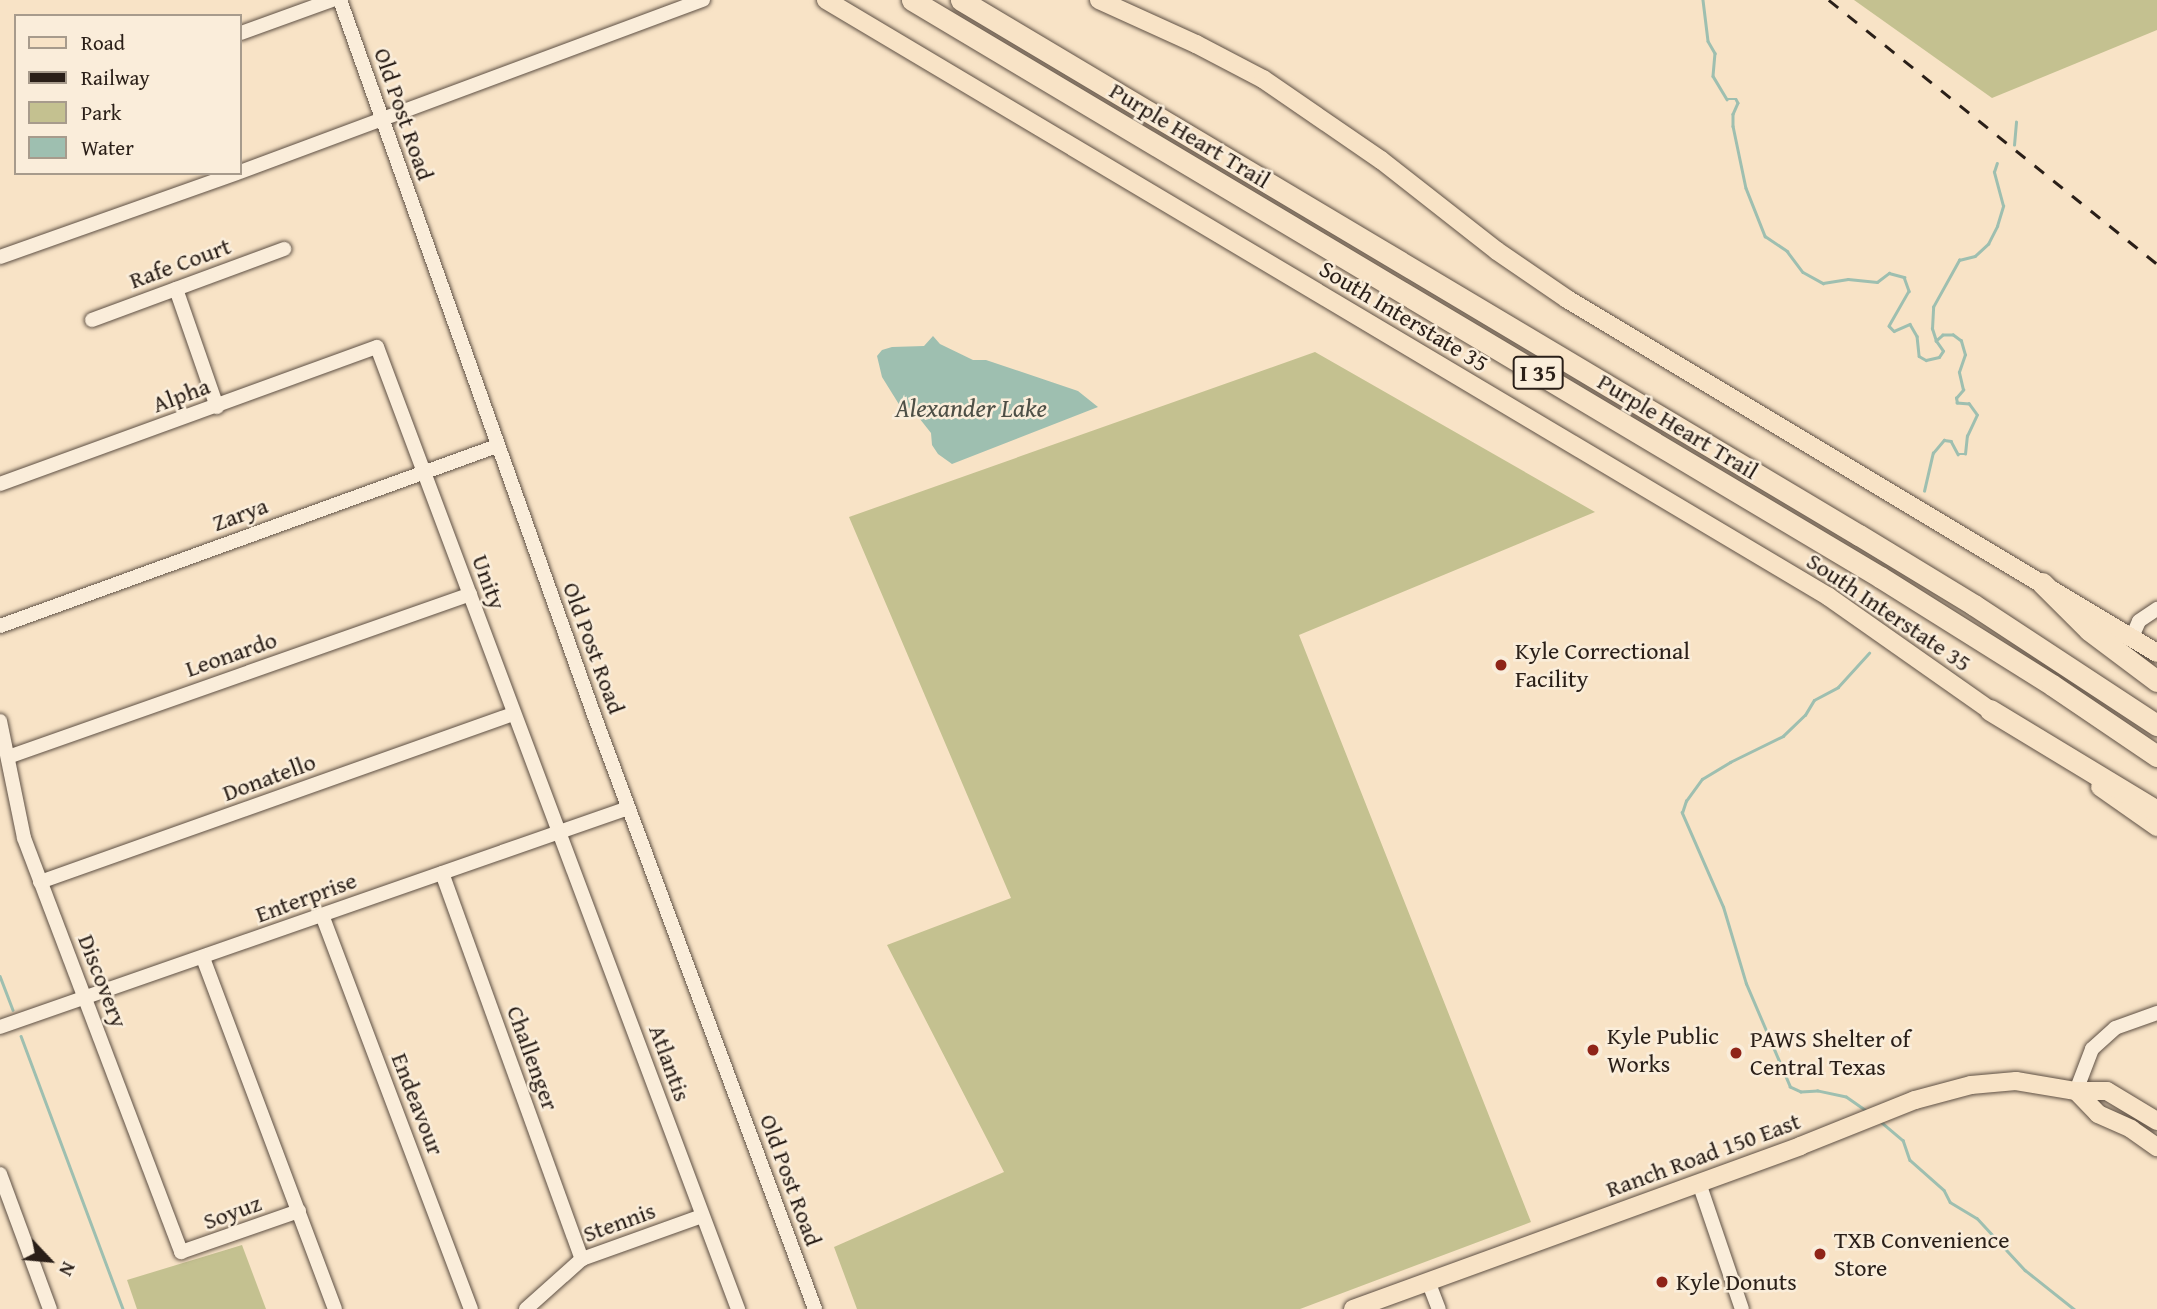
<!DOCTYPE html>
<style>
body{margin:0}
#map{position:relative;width:2157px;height:1309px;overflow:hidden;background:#f8e3c6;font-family:"Gentium Book Plus",serif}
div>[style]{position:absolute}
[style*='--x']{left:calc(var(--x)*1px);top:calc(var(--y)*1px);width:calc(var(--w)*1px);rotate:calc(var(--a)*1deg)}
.green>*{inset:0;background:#c4c190}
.water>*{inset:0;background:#9ebfb0}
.stream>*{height:2.5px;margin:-1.25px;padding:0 1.25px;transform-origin:1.25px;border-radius:1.25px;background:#9ebfb0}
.roads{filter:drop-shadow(0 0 2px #5e5044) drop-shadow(0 0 2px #5e5044)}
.minor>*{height:14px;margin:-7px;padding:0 7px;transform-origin:7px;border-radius:7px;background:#faedda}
.major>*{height:18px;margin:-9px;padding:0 9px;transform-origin:9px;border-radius:9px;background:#f8e3c6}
.highway>*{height:21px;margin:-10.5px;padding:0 10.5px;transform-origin:10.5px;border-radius:10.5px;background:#f8e3c6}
.rail>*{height:2.5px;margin-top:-1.25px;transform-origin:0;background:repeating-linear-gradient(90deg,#2a1f18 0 12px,transparent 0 24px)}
.dots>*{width:19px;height:19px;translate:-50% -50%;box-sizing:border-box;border:4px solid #faedda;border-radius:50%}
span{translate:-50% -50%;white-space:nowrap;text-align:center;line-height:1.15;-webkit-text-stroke:5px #faedda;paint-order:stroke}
.shield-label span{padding:2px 5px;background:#faedda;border:2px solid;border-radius:5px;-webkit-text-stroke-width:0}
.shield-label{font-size:23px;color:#2a1f18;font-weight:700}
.street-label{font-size:24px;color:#2a1f18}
.poi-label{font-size:24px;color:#2a1f18}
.left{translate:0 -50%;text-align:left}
.water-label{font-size:26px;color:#4d4f46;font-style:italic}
.legend{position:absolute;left:14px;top:14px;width:228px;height:161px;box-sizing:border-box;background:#faedda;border:2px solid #a79b8c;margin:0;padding:9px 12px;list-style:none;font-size:21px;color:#2a1f18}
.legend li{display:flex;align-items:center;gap:14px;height:35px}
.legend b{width:35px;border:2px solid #a79b8c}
.north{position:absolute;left:14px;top:1225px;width:70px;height:70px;-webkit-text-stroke:5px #faedda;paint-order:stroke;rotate:116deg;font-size:19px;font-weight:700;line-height:28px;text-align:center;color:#2a1f18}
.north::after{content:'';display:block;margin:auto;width:24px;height:32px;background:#2a1f18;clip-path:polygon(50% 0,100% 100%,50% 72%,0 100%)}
</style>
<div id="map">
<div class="green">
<i style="clip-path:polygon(1854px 0,2157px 0,2157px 30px,1992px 98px)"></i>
<i style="clip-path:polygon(1315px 352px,1595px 512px,1299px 635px,1531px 1222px,1300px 1309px,857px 1309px,834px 1247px,1004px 1172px,887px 945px,1011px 898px,849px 517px)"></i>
<i style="clip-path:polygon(242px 1245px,266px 1309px,137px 1309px,127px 1280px)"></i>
</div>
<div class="water">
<i style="clip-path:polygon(933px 336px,940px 344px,973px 360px,986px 360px,1078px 391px,1098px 407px,952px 464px,938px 454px,932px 445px,931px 433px,912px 409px,900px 406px,882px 377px,877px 356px,882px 350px,892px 347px,924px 346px)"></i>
</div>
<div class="stream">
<i style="--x:1703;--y:0;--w:41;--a:83"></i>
<i style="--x:1708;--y:41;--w:14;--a:60"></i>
<i style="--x:1715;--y:53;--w:23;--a:95"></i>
<i style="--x:1713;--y:76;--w:27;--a:59"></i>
<i style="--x:1727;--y:99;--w:9;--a:0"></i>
<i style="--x:1736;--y:99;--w:4;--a:63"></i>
<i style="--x:1738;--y:103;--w:12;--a:114"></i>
<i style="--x:1733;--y:114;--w:12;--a:90"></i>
<i style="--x:1733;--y:126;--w:63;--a:78.2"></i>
<i style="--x:1746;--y:188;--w:52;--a:68.4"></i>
<i style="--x:1765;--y:236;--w:27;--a:34"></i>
<i style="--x:1787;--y:251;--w:26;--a:53"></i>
<i style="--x:1803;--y:272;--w:23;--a:29"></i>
<i style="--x:1823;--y:283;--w:25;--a:-9"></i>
<i style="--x:1848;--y:279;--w:29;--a:6"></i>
<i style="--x:1877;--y:282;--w:15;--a:-37"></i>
<i style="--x:1889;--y:273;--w:16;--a:15"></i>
<i style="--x:1904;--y:277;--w:15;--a:70"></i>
<i style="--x:1909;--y:291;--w:40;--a:119.7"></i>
<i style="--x:1889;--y:326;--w:7;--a:45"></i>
<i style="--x:1894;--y:331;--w:17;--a:-24"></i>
<i style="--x:1910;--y:324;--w:14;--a:60"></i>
<i style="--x:1917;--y:336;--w:20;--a:84"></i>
<i style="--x:1919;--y:356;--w:8;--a:30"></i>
<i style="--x:1926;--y:360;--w:13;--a:-13"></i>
<i style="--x:1939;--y:357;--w:7;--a:-56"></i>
<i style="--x:1943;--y:351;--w:12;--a:-125"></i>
<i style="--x:2014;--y:145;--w:23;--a:-85"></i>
<i style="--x:1924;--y:491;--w:39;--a:-77"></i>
<i style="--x:1933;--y:453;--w:17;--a:-50"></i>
<i style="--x:1944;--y:440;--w:7;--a:8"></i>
<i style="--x:1951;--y:441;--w:15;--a:62"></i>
<i style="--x:1958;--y:454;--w:7;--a:0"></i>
<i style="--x:1965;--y:454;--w:18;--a:-84"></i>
<i style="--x:1967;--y:436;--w:23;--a:-65"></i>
<i style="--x:1977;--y:415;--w:14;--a:-126"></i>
<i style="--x:1969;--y:404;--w:12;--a:-175"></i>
<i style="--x:1957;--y:403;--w:5;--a:-101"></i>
<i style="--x:1956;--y:398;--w:11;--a:-49"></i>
<i style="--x:1963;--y:390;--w:18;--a:-103"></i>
<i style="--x:1959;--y:372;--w:18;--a:-71"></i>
<i style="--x:1965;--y:355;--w:15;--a:-106"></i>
<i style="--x:1961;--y:341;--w:10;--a:-143"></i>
<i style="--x:1953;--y:335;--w:10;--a:180"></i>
<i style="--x:1943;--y:335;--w:9;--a:139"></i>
<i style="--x:1936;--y:341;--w:13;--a:-108"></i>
<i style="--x:1932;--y:329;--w:22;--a:-87"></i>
<i style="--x:1933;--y:307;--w:54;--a:-61"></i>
<i style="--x:1959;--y:260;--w:16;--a:-14"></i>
<i style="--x:1975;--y:256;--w:18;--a:-43"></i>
<i style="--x:1988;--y:244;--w:20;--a:-63"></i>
<i style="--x:1997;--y:226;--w:21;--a:-73"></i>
<i style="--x:2003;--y:206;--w:35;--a:-105"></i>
<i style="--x:1994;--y:172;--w:9;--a:-72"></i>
<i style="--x:0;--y:976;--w:36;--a:69"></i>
<i style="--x:21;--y:1036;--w:291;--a:69.5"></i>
<i style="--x:1866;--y:1111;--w:24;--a:-145"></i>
<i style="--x:1846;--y:1097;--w:29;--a:-168"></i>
<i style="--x:1818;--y:1091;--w:17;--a:177"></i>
<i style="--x:1801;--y:1092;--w:12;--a:-156"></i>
<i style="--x:1790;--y:1087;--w:112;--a:-113.1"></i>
<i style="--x:1746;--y:984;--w:80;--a:-106.6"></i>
<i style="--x:1723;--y:907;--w:103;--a:-113.6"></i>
<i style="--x:1682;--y:813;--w:13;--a:-72"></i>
<i style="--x:1686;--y:801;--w:27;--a:-54"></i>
<i style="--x:1702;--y:779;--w:33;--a:-31"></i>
<i style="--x:1730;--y:762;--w:59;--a:-26.1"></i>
<i style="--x:1783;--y:736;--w:30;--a:-44"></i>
<i style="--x:1805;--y:715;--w:17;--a:-59"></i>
<i style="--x:1814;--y:700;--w:27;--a:-28"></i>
<i style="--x:1838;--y:687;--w:46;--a:-47.6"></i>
<i style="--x:1880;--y:1121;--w:30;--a:40"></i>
<i style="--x:1903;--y:1140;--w:21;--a:71"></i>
<i style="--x:1910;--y:1160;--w:45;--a:41.4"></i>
<i style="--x:1944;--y:1190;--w:13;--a:63"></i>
<i style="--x:1950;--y:1202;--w:31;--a:31"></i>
<i style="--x:1977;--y:1218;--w:71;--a:47.3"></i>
<i style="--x:2025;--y:1270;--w:63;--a:38.5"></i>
</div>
<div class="roads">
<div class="minor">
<i style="--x:340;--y:0;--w:759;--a:70.44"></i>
<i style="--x:594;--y:715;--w:634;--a:69.59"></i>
<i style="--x:241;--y:33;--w:97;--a:-19.9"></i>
<i style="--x:240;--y:172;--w:494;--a:-20.4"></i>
<i style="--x:0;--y:257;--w:251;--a:-19.5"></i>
<i style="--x:176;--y:289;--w:125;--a:70.8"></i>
<i style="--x:92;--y:320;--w:205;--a:-20.3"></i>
<i style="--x:0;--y:484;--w:401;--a:-20"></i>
<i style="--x:377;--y:347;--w:1028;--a:69.43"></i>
<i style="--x:0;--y:626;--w:529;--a:-19.91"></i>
<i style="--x:2132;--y:637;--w:17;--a:-66"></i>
<i style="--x:2139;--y:621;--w:22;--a:-34"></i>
<i style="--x:0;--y:721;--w:119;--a:78.4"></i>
<i style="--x:24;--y:838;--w:443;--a:69.2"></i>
<i style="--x:181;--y:1252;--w:125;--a:-19.2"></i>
<i style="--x:8;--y:757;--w:490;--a:-19.4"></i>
<i style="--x:442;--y:873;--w:411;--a:70.1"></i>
<i style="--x:40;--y:882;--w:502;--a:-19.55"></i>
<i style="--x:322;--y:915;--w:421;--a:69.3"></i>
<i style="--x:203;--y:958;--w:375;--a:69.4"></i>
<i style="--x:0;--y:1027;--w:665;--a:-19.22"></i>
<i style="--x:2076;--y:1091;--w:45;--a:-69.1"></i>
<i style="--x:2092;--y:1049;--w:31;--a:-42"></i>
<i style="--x:2115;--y:1028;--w:45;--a:-19.7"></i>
<i style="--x:0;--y:1174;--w:144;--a:69.7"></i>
<i style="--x:1699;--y:1183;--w:133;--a:71.2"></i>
<i style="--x:1428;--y:1281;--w:30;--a:69"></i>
<i style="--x:526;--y:1309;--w:75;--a:-41.8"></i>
<i style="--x:582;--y:1259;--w:127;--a:-19.7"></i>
</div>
<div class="major">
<i style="--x:826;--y:0;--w:1167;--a:30.76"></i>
<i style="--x:1829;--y:597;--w:209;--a:35.1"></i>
<i style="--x:1099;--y:0;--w:107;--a:24.4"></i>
<i style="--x:1196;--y:44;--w:76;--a:27.6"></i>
<i style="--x:1263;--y:79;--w:143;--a:34.5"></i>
<i style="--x:1381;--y:160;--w:147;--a:38.1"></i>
<i style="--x:1497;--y:251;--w:85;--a:34.4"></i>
<i style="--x:1567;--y:299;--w:688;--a:30.96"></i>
<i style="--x:2100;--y:787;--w:70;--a:35.1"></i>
<i style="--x:2076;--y:1091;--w:32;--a:46"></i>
<i style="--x:2098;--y:1114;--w:36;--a:24"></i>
<i style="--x:2131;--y:1129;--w:32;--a:35"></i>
<i style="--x:1353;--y:1309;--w:476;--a:-20"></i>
<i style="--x:1800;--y:1146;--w:124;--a:-21.8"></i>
<i style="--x:1915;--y:1100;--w:58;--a:-15"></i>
<i style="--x:1971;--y:1085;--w:45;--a:-5.1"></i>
<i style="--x:2016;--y:1081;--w:61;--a:9.5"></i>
<i style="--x:2076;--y:1091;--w:31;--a:0"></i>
<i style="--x:2107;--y:1091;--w:58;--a:31"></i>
</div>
<div class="highway">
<i style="--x:912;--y:0;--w:1127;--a:30.8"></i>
<i style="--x:1880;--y:577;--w:203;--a:32.1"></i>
<i style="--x:2052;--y:685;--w:127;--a:34.1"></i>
<i style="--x:961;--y:0;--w:1045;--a:30.79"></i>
<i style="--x:1859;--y:535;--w:135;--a:31.3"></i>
<i style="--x:1974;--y:605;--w:219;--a:33.3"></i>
<i style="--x:2042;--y:583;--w:66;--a:45"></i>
<i style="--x:2089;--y:630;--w:85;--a:36.9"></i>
<i style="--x:1990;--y:710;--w:195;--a:31.2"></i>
</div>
</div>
<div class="rail">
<i style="--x:1829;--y:0;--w:421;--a:38.8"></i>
</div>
<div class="dots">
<i style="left:1501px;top:665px;background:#8f2418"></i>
<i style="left:1593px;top:1050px;background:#8f2418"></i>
<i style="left:1736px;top:1053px;background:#8f2418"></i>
<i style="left:1820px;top:1254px;background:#8f2418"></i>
<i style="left:1662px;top:1282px;background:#8f2418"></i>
</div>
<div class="shield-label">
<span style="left:1538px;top:373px">I 35</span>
</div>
<div class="street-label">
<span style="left:404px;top:114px;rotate:71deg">Old Post Road</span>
<span style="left:1190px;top:135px;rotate:31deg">Purple Heart Trail</span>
<span style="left:180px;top:263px;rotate:-20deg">Rafe Court</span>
<span style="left:1404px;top:316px;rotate:31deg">South Interstate 35</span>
<span style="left:181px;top:395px;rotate:-20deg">Alpha</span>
<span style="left:1678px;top:426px;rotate:31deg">Purple Heart Trail</span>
<span style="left:240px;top:514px;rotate:-20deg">Zarya</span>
<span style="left:489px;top:582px;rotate:70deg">Unity</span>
<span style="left:1889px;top:612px;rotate:34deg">South Interstate 35</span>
<span style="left:594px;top:648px;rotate:70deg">Old Post Road</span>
<span style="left:231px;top:654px;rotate:-19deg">Leonardo</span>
<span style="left:269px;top:777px;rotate:-20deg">Donatello</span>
<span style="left:306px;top:897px;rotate:-20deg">Enterprise</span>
<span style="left:103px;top:981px;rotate:69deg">Discovery</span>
<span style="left:533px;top:1058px;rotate:70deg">Challenger</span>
<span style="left:670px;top:1063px;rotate:70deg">Atlantis</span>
<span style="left:418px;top:1104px;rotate:69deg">Endeavour</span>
<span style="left:1703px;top:1155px;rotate:-20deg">Ranch Road 150 East</span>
<span style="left:791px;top:1180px;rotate:70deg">Old Post Road</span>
<span style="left:232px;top:1212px;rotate:-20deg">Soyuz</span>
<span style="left:619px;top:1222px;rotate:-20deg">Stennis</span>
</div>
<div class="poi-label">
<span class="left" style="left:1515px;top:665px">Kyle Correctional<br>Facility</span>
<span class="left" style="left:1607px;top:1050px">Kyle Public<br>Works</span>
<span class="left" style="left:1750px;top:1053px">PAWS Shelter of<br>Central Texas</span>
<span class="left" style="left:1834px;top:1254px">TXB Convenience<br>Store</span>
<span class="left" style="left:1676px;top:1282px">Kyle Donuts</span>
</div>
<div class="water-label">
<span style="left:971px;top:408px">Alexander Lake</span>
</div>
<ul class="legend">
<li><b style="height:9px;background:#f8e3c6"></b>Road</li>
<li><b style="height:9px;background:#2a1f18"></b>Railway</li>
<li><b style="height:19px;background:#c4c190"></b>Park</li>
<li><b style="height:19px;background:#9ebfb0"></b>Water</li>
</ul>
<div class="north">N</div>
</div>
